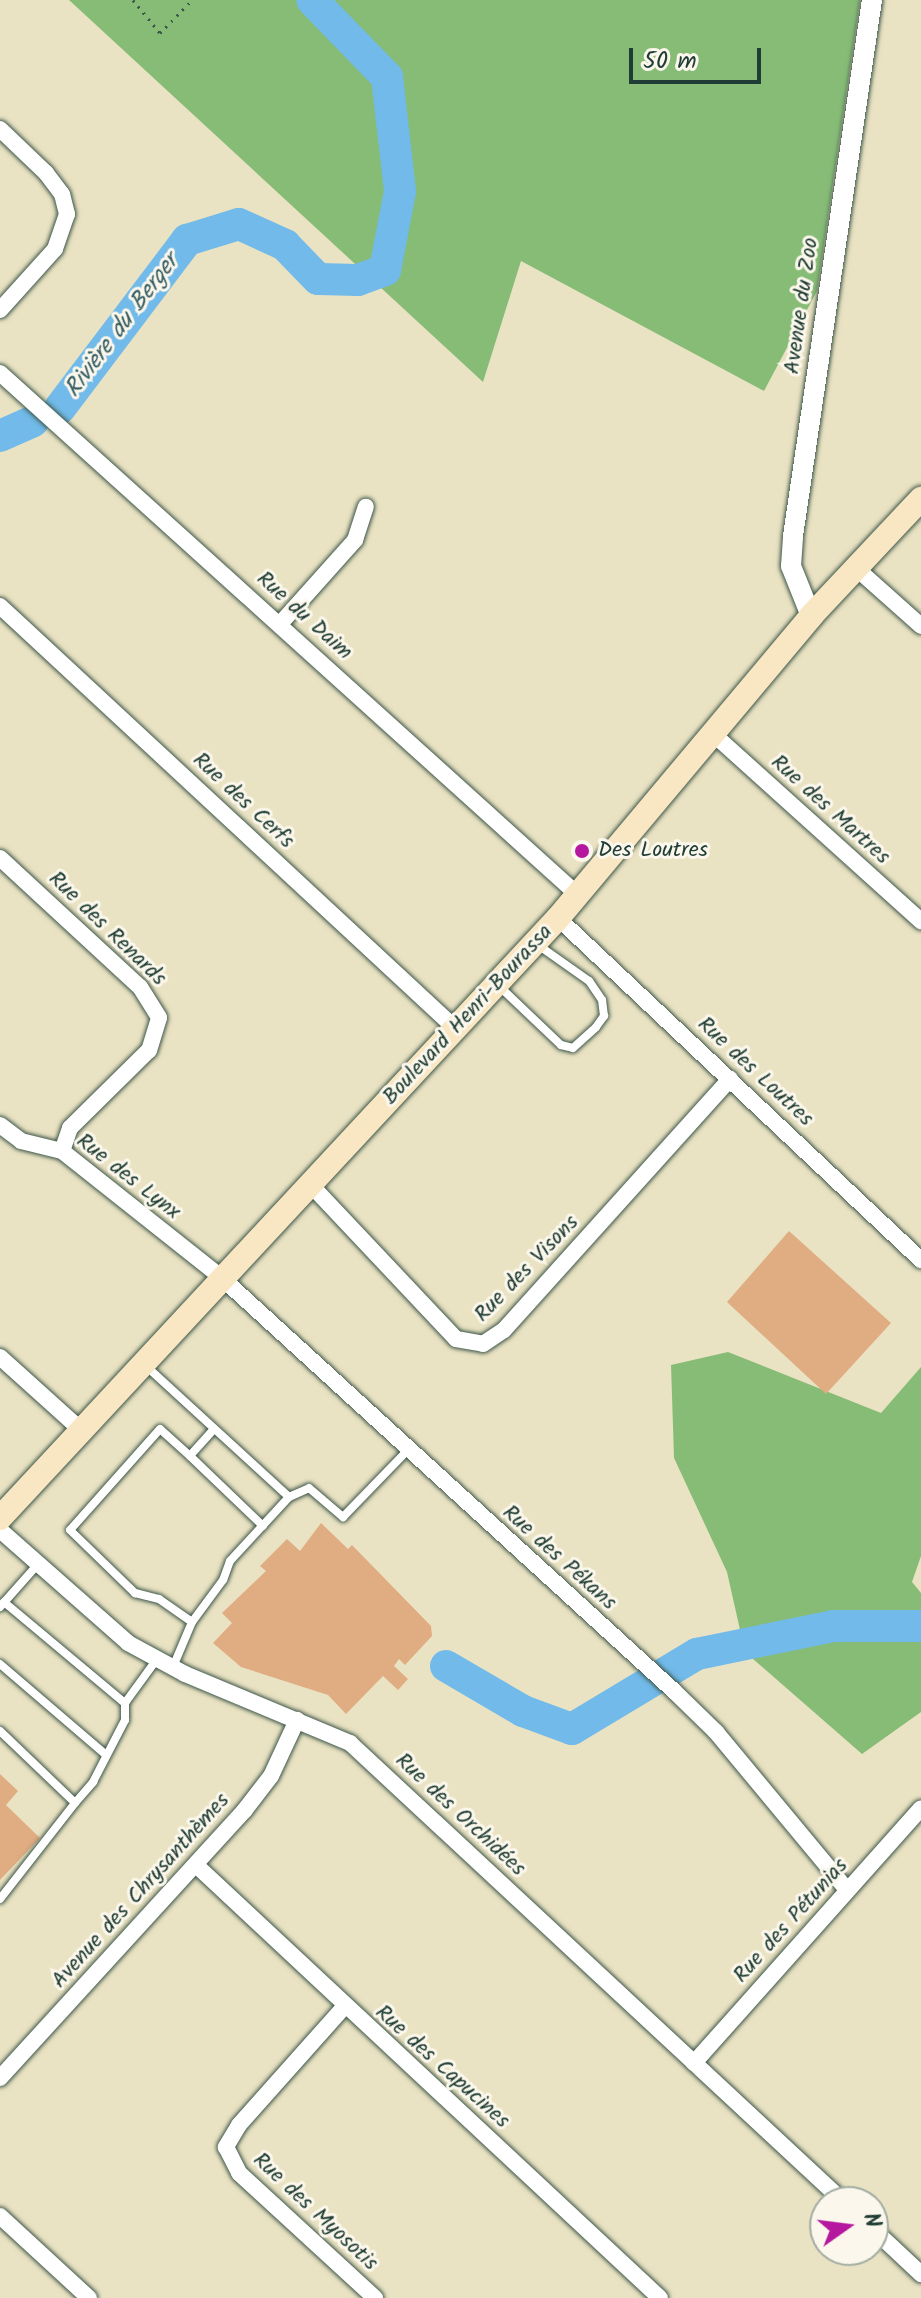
<!DOCTYPE html>
<meta charset="utf-8">
<style>
body{margin:0}
#map{position:relative;width:921px;height:2298px;overflow:hidden;background:#eae3c3;font-family:Kalam,sans-serif}
div>[style]{position:absolute}
[style*='--x']{left:calc(var(--x)*1px);top:calc(var(--y)*1px);width:calc(var(--w)*1px);rotate:calc(var(--a)*1deg)}
.forest>*{inset:0;background:#87bc77}
.river>*{height:32px;margin:-16px;padding:0 16px;transform-origin:16px;border-radius:16px;background:#71bae9}
.building>*{inset:0;background:#e0ac82}
.path>*{height:3px;margin-top:-1.5px;transform-origin:0;background:repeating-linear-gradient(90deg,#3d5649 0 2px,transparent 0 8px)}
.roads{filter:drop-shadow(0 0 2px #3d5649) drop-shadow(0 0 2px #3d5649)}
.service>*{height:8px;margin:-4px;padding:0 4px;transform-origin:4px;border-radius:4px;background:#fff}
.minor>*{height:16px;margin:-8px;padding:0 8px;transform-origin:8px;border-radius:8px;background:#fff}
.tertiary>*{height:20px;margin:-10px;padding:0 10px;transform-origin:10px;border-radius:10px;background:#fff}
.secondary>*{height:24px;margin:-12px;padding:0 12px;transform-origin:12px;border-radius:12px;background:#f9e7c3}
.dots>*{width:22px;height:22px;translate:-50% -50%;box-sizing:border-box;border:4px solid #fbf7ec;border-radius:50%}
span{translate:-50% -50%;white-space:nowrap;text-align:center;line-height:1.15;-webkit-text-stroke:6px #fbf7ec;paint-order:stroke}
.street-label{font-size:22px;color:#1f3d34}
.poi-label{font-size:22px;color:#1f3d34}
.left{translate:0 -50%;text-align:left}
.water-label{font-size:24px;color:#345c61;font-style:italic}
.north{position:absolute;left:809px;top:2186px;width:80px;height:80px;box-sizing:border-box;background:#fbf7ec;border:2px solid #a3ada2;border-radius:50%;rotate:76deg;font-size:22px;font-weight:700;line-height:32px;text-align:center;color:#1f3d34}
.north::after{content:'';display:block;margin:auto;width:28px;height:36px;background:#b5179e;clip-path:polygon(50% 0,100% 100%,50% 72%,0 100%)}
.scale{position:absolute;left:629px;top:48px;width:132px;height:36px;box-sizing:border-box;border:4px solid #1f3d34;border-top:0;padding-left:10px;font-size:24px;line-height:28px;white-space:nowrap;color:#1f3d34;-webkit-text-stroke:6px #fbf7ec;paint-order:stroke}
</style>
<div id="map">
<div class="forest">
<i style="clip-path:polygon(69px 0,860px 0,817px 291px,764px 391px,521px 261px,483px 382px)"></i>
<i style="clip-path:polygon(728px 1352px,881px 1413px,921px 1367px,921px 1556px,912px 1582px,921px 1593px,921px 1712px,862px 1754px,745px 1652px,727px 1572px,674px 1458px,671px 1365px)"></i>
</div>
<div class="river">
<i style="--x:60;--y:408;--w:211;--a:-52.9"></i>
<i style="--x:187;--y:240;--w:54;--a:-17.1"></i>
<i style="--x:239;--y:224;--w:51;--a:24.5"></i>
<i style="--x:285;--y:245;--w:47;--a:45.9"></i>
<i style="--x:318;--y:279;--w:40;--a:1.4"></i>
<i style="--x:358;--y:280;--w:29;--a:-20"></i>
<i style="--x:385;--y:270;--w:80;--a:-79.2"></i>
<i style="--x:400;--y:191;--w:115;--a:-96.5"></i>
<i style="--x:387;--y:77;--w:107;--a:-134.2"></i>
<i style="--x:0;--y:436;--w:36;--a:-24"></i>
<i style="--x:446;--y:1666;--w:89;--a:30.3"></i>
<i style="--x:523;--y:1711;--w:52;--a:20.2"></i>
<i style="--x:572;--y:1729;--w:146;--a:-31"></i>
<i style="--x:697;--y:1654;--w:139;--a:-11.6"></i>
<i style="--x:833;--y:1626;--w:88;--a:0"></i>
</div>
<div class="building">
<i style="clip-path:polygon(789px 1231px,891px 1323px,826px 1394px,727px 1302px)"></i>
<i style="clip-path:polygon(321px 1523px,348px 1549px,352px 1545px,431px 1626px,432px 1636px,405px 1665px,399px 1659px,394px 1666px,408px 1679px,398px 1690px,383px 1676px,346px 1714px,328px 1695px,241px 1667px,213px 1643px,232px 1623px,222px 1613px,266px 1571px,260px 1566px,287px 1539px,300px 1551px)"></i>
<i style="clip-path:polygon(0 1774px,18px 1791px,6px 1805px,40px 1838px,0 1880px)"></i>
</div>
<div class="path">
<i style="--x:133;--y:0;--w:43;--a:50.7"></i>
<i style="--x:160;--y:33;--w:46;--a:-45.9"></i>
</div>
<div class="roads">
<div class="service">
<i style="--x:500;--y:987;--w:84;--a:43.6"></i>
<i style="--x:561;--y:1045;--w:12;--a:14"></i>
<i style="--x:573;--y:1048;--w:31;--a:-42"></i>
<i style="--x:596;--y:1027;--w:14;--a:-54"></i>
<i style="--x:604;--y:1016;--w:16;--a:-97"></i>
<i style="--x:602;--y:1000;--w:23;--a:-124"></i>
<i style="--x:589;--y:981;--w:62;--a:-144.8"></i>
<i style="--x:146;--y:1366;--w:194;--a:42.5"></i>
<i style="--x:289;--y:1497;--w:87;--a:132.7"></i>
<i style="--x:230;--y:1561;--w:20;--a:110"></i>
<i style="--x:223;--y:1580;--w:52;--a:126.4"></i>
<i style="--x:192;--y:1622;--w:49;--a:112.9"></i>
<i style="--x:214;--y:1429;--w:36;--a:132"></i>
<i style="--x:190;--y:1456;--w:101;--a:43.8"></i>
<i style="--x:190;--y:1456;--w:40;--a:-138"></i>
<i style="--x:160;--y:1429;--w:135;--a:131.7"></i>
<i style="--x:70;--y:1530;--w:91;--a:44.1"></i>
<i style="--x:135;--y:1593;--w:25;--a:14"></i>
<i style="--x:159;--y:1599;--w:40;--a:34.9"></i>
<i style="--x:289;--y:1497;--w:22;--a:-24"></i>
<i style="--x:309;--y:1488;--w:45;--a:40.5"></i>
<i style="--x:343;--y:1517;--w:91;--a:-45.9"></i>
<i style="--x:4;--y:1602;--w:158;--a:39.9"></i>
<i style="--x:125;--y:1703;--w:54;--a:-54"></i>
<i style="--x:0;--y:1607;--w:57;--a:-48.5"></i>
<i style="--x:0;--y:1664;--w:140;--a:40.6"></i>
<i style="--x:0;--y:1731;--w:104;--a:43.8"></i>
<i style="--x:75;--y:1803;--w:28;--a:-49"></i>
<i style="--x:93;--y:1782;--w:70;--a:-62.7"></i>
<i style="--x:125;--y:1720;--w:17;--a:-90"></i>
<i style="--x:0;--y:1899;--w:122;--a:-52"></i>
</div>
<div class="minor">
<i style="--x:0;--y:129;--w:64;--a:43.7"></i>
<i style="--x:46;--y:173;--w:26;--a:53"></i>
<i style="--x:62;--y:194;--w:21;--a:76"></i>
<i style="--x:67;--y:214;--w:37;--a:109"></i>
<i style="--x:55;--y:249;--w:82;--a:132"></i>
<i style="--x:0;--y:373;--w:779;--a:42.09"></i>
<i style="--x:856;--y:568;--w:87;--a:41.7"></i>
<i style="--x:0;--y:606;--w:621;--a:42.85"></i>
<i style="--x:280;--y:624;--w:113;--a:-48.2"></i>
<i style="--x:355;--y:540;--w:35;--a:-72"></i>
<i style="--x:711;--y:732;--w:283;--a:42"></i>
<i style="--x:0;--y:858;--w:190;--a:42.7"></i>
<i style="--x:140;--y:987;--w:36;--a:58"></i>
<i style="--x:159;--y:1018;--w:34;--a:107"></i>
<i style="--x:149;--y:1050;--w:111;--a:135.4"></i>
<i style="--x:70;--y:1128;--w:24;--a:109"></i>
<i style="--x:558;--y:918;--w:499;--a:43.3"></i>
<i style="--x:0;--y:1125;--w:26;--a:37"></i>
<i style="--x:21;--y:1141;--w:42;--a:13.7"></i>
<i style="--x:62;--y:1151;--w:204;--a:38.4"></i>
<i style="--x:222;--y:1278;--w:612;--a:42.42"></i>
<i style="--x:674;--y:1691;--w:59;--a:44.3"></i>
<i style="--x:716;--y:1732;--w:205;--a:50.3"></i>
<i style="--x:310;--y:1184;--w:213;--a:46.7"></i>
<i style="--x:456;--y:1339;--w:27;--a:10"></i>
<i style="--x:483;--y:1344;--w:25;--a:-34"></i>
<i style="--x:504;--y:1330;--w:338;--a:-48"></i>
<i style="--x:0;--y:1357;--w:109;--a:42"></i>
<i style="--x:0;--y:1530;--w:171;--a:41.4"></i>
<i style="--x:128;--y:1643;--w:65;--a:28.5"></i>
<i style="--x:185;--y:1674;--w:179;--a:22.7"></i>
<i style="--x:350;--y:1743;--w:674;--a:42.9"></i>
<i style="--x:197;--y:1866;--w:633;--a:43.02"></i>
<i style="--x:344;--y:2007;--w:158;--a:131.7"></i>
<i style="--x:239;--y:2125;--w:26;--a:121"></i>
<i style="--x:226;--y:2147;--w:29;--a:63"></i>
<i style="--x:239;--y:2173;--w:185;--a:42.6"></i>
<i style="--x:694;--y:2063;--w:341;--a:-48.3"></i>
<i style="--x:0;--y:2078;--w:362;--a:-47.6"></i>
<i style="--x:244;--y:1811;--w:44;--a:-52.4"></i>
<i style="--x:271;--y:1776;--w:62;--a:-65.1"></i>
<i style="--x:0;--y:2216;--w:121;--a:42.7"></i>
<i style="--x:873;--y:2229;--w:66;--a:43.2"></i>
</div>
<div class="tertiary">
<i style="--x:811;--y:616;--w:54;--a:-111.8"></i>
<i style="--x:791;--y:566;--w:30;--a:-86"></i>
<i style="--x:793;--y:536;--w:542;--a:-81.62"></i>
</div>
<div class="secondary">
<i style="--x:0;--y:1518;--w:819;--a:-47.08"></i>
<i style="--x:558;--y:918;--w:394;--a:-50"></i>
<i style="--x:811;--y:616;--w:161;--a:-46.8"></i>
</div>
</div>
<div class="dots">
<i style="left:582px;top:851px;background:#b5179e"></i>
</div>
<div class="street-label">
<span style="left:802px;top:306px;rotate:-82deg">Avenue du Zoo</span>
<span style="left:304px;top:616px;rotate:42deg">Rue du Daim</span>
<span style="left:243px;top:801px;rotate:43deg">Rue des Cerfs</span>
<span style="left:830px;top:810px;rotate:42deg">Rue des Martres</span>
<span style="left:107px;top:929px;rotate:44deg">Rue des Renards</span>
<span style="left:468px;top:1015px;rotate:-47deg">Boulevard Henri-Bourassa</span>
<span style="left:755px;top:1072px;rotate:43deg">Rue des Loutres</span>
<span style="left:128px;top:1177px;rotate:38deg">Rue des Lynx</span>
<span style="left:527px;top:1269px;rotate:-46deg">Rue des Visons</span>
<span style="left:559px;top:1558px;rotate:42deg">Rue des Pékans</span>
<span style="left:460px;top:1815px;rotate:43deg">Rue des Orchidées</span>
<span style="left:141px;top:1891px;rotate:-48deg">Avenue des Chrysanthèmes</span>
<span style="left:791px;top:1921px;rotate:-48deg">Rue des Pétunias</span>
<span style="left:442px;top:2067px;rotate:42deg">Rue des Capucines</span>
<span style="left:315px;top:2212px;rotate:43deg">Rue des Myosotis</span>
</div>
<div class="poi-label">
<span class="left" style="left:598px;top:851px">Des Loutres</span>
</div>
<div class="water-label">
<span style="left:122px;top:326px;rotate:-53deg">Rivière du Berger</span>
</div>
<div class="north">N</div>
<div class="scale">50 m</div>
</div>
